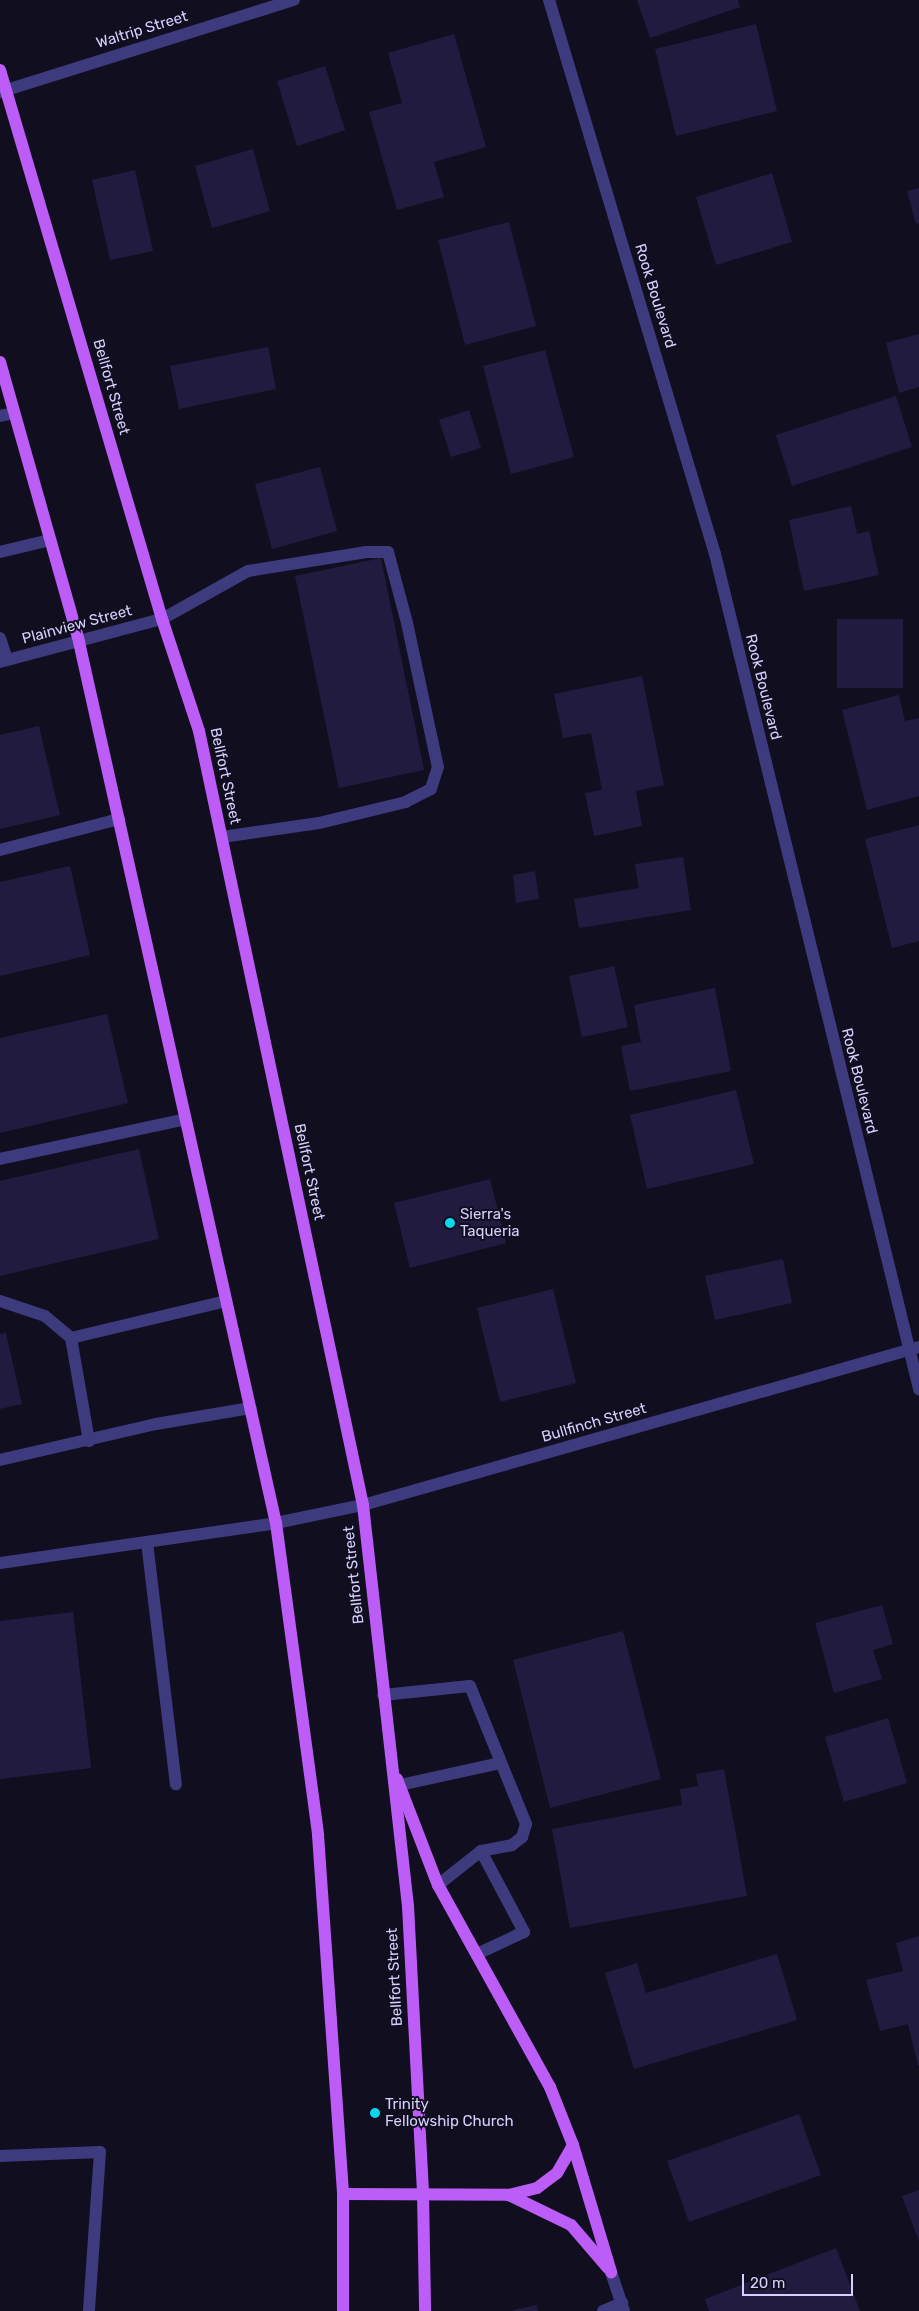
<!DOCTYPE html>
<style>
body{margin:0}
#map{position:relative;width:919px;height:2311px;overflow:hidden;background:#110e20;font-family:Rubik,sans-serif}
div>[style]{position:absolute}
[style*='--x']{left:calc(var(--x)*1px);top:calc(var(--y)*1px);width:calc(var(--w)*1px);rotate:calc(var(--a)*1deg)}
.building>*{inset:0;background:#221b40}
.minor>*{height:12px;margin:-6px;padding:0 6px;transform-origin:6px;border-radius:6px;background:#3d3b7d}
.major>*{height:12px;margin:-6px;padding:0 6px;transform-origin:6px;border-radius:6px;background:#bc5df7}
.dots>*{width:14px;height:14px;translate:-50% -50%;box-sizing:border-box;border:2px solid #110e20;border-radius:50%}
span{translate:-50% -50%;white-space:nowrap;text-align:center;line-height:1.15;-webkit-text-stroke:4px #110e20;paint-order:stroke}
.street-label{font-size:15px;color:#d5d0fd}
.poi-label{font-size:15px;color:#d5d0fd}
.left{translate:0 -50%;text-align:left}
.scale{position:absolute;left:742px;top:2274px;width:111px;height:22px;box-sizing:border-box;border:2px solid #d5d0fd;border-top:0;padding-left:6px;font-size:15px;line-height:18px;white-space:nowrap;color:#d5d0fd;-webkit-text-stroke:4px #110e20;paint-order:stroke}
</style>
<div id="map">
<div class="building">
<i style="clip-path:polygon(637px 0,738px 0,740px 7px,650px 38px)"></i>
<i style="clip-path:polygon(756px 24px,777px 111px,676px 136px,655px 49px)"></i>
<i style="clip-path:polygon(454px 34px,486px 147px,434px 162px,444px 197px,397px 210px,369px 112px,402px 103px,388px 53px)"></i>
<i style="clip-path:polygon(325px 66px,345px 130px,297px 146px,277px 81px)"></i>
<i style="clip-path:polygon(253px 149px,270px 211px,212px 228px,195px 166px)"></i>
<i style="clip-path:polygon(135px 170px,153px 251px,110px 260px,92px 180px)"></i>
<i style="clip-path:polygon(772px 173px,792px 242px,716px 265px,696px 197px)"></i>
<i style="clip-path:polygon(919px 188px,919px 223px,916px 224px,907px 191px)"></i>
<i style="clip-path:polygon(509px 222px,536px 326px,465px 345px,438px 240px)"></i>
<i style="clip-path:polygon(919px 334px,919px 387px,899px 393px,886px 343px)"></i>
<i style="clip-path:polygon(268px 347px,276px 389px,179px 409px,170px 366px)"></i>
<i style="clip-path:polygon(545px 350px,574px 457px,511px 474px,483px 366px)"></i>
<i style="clip-path:polygon(896px 396px,912px 447px,792px 486px,776px 435px)"></i>
<i style="clip-path:polygon(469px 410px,481px 448px,451px 457px,439px 420px)"></i>
<i style="clip-path:polygon(320px 467px,337px 531px,272px 549px,255px 484px)"></i>
<i style="clip-path:polygon(851px 506px,857px 534px,869px 531px,879px 575px,804px 591px,789px 520px)"></i>
<i style="clip-path:polygon(381px 558px,424px 770px,339px 788px,295px 576px)"></i>
<i style="clip-path:polygon(837px 619px,903px 619px,903px 688px,837px 688px)"></i>
<i style="clip-path:polygon(642px 676px,664px 785px,636px 791px,642px 826px,594px 836px,585px 793px,602px 790px,591px 733px,563px 738px,554px 694px)"></i>
<i style="clip-path:polygon(899px 695px,905px 721px,919px 718px,919px 796px,867px 810px,842px 710px)"></i>
<i style="clip-path:polygon(39px 726px,60px 815px,0 829px,0 735px)"></i>
<i style="clip-path:polygon(919px 825px,919px 941px,892px 948px,865px 839px)"></i>
<i style="clip-path:polygon(683px 857px,691px 910px,579px 928px,574px 899px,639px 888px,635px 864px)"></i>
<i style="clip-path:polygon(70px 866px,90px 955px,0 976px,0 882px)"></i>
<i style="clip-path:polygon(535px 871px,539px 899px,516px 903px,513px 875px)"></i>
<i style="clip-path:polygon(614px 966px,628px 1027px,582px 1037px,569px 976px)"></i>
<i style="clip-path:polygon(715px 988px,731px 1071px,630px 1091px,621px 1046px,641px 1042px,634px 1005px)"></i>
<i style="clip-path:polygon(107px 1014px,128px 1103px,0 1133px,0 1038px)"></i>
<i style="clip-path:polygon(736px 1090px,754px 1164px,647px 1189px,630px 1115px)"></i>
<i style="clip-path:polygon(139px 1149px,159px 1239px,0 1276px,0 1181px)"></i>
<i style="clip-path:polygon(490px 1179px,506px 1243px,410px 1268px,394px 1203px)"></i>
<i style="clip-path:polygon(783px 1259px,792px 1303px,715px 1320px,705px 1276px)"></i>
<i style="clip-path:polygon(553px 1289px,576px 1383px,500px 1402px,477px 1308px)"></i>
<i style="clip-path:polygon(6px 1333px,22px 1404px,0 1409px,0 1334px)"></i>
<i style="clip-path:polygon(882px 1605px,893px 1644px,873px 1650px,882px 1679px,834px 1693px,815px 1623px)"></i>
<i style="clip-path:polygon(73px 1612px,91px 1768px,0 1779px,0 1621px)"></i>
<i style="clip-path:polygon(623px 1631px,661px 1779px,550px 1808px,513px 1660px)"></i>
<i style="clip-path:polygon(888px 1718px,907px 1783px,844px 1802px,825px 1737px)"></i>
<i style="clip-path:polygon(724px 1769px,747px 1896px,570px 1928px,552px 1829px,682px 1805px,680px 1789px,698px 1786px,696px 1774px)"></i>
<i style="clip-path:polygon(919px 1936px,919px 2065px,918px 2065px,908px 2024px,880px 2031px,866px 1980px,903px 1971px,896px 1943px)"></i>
<i style="clip-path:polygon(777px 1954px,797px 2020px,634px 2069px,605px 1973px,637px 1963px,646px 1993px)"></i>
<i style="clip-path:polygon(799px 2114px,821px 2175px,689px 2222px,667px 2161px)"></i>
<i style="clip-path:polygon(919px 2190px,919px 2241px,902px 2196px)"></i>
<i style="clip-path:polygon(836px 2248px,860px 2311px,709px 2311px,705px 2299px)"></i>
<i style="clip-path:polygon(537px 2305px,538px 2311px,513px 2311px,513px 2310px)"></i>
</div>
<div class="minor">
<i style="--x:549;--y:0;--w:578;--a:73.32"></i>
<i style="--x:715;--y:554;--w:860;--a:76.27"></i>
<i style="--x:0;--y:92;--w:308;--a:-17.4"></i>
<i style="--x:0;--y:416;--w:14;--a:-12"></i>
<i style="--x:0;--y:552;--w:51;--a:-13.5"></i>
<i style="--x:0;--y:638;--w:23;--a:72"></i>
<i style="--x:0;--y:662;--w:168;--a:-14.9"></i>
<i style="--x:162;--y:619;--w:98;--a:-29.2"></i>
<i style="--x:248;--y:571;--w:120;--a:-9.1"></i>
<i style="--x:366;--y:552;--w:22;--a:0"></i>
<i style="--x:388;--y:552;--w:73;--a:75"></i>
<i style="--x:407;--y:623;--w:147;--a:77.9"></i>
<i style="--x:438;--y:767;--w:23;--a:108"></i>
<i style="--x:431;--y:789;--w:28;--a:153"></i>
<i style="--x:406;--y:802;--w:89;--a:166.4"></i>
<i style="--x:319;--y:823;--w:98;--a:171.8"></i>
<i style="--x:0;--y:850;--w:123;--a:-14.6"></i>
<i style="--x:0;--y:1159;--w:190;--a:-12.1"></i>
<i style="--x:0;--y:1301;--w:47;--a:18.4"></i>
<i style="--x:45;--y:1316;--w:34;--a:40"></i>
<i style="--x:89;--y:1441;--w:105;--a:-99.9"></i>
<i style="--x:71;--y:1338;--w:159;--a:-13.4"></i>
<i style="--x:0;--y:1460;--w:160;--a:-13"></i>
<i style="--x:156;--y:1424;--w:96;--a:-9.6"></i>
<i style="--x:147;--y:1542;--w:244;--a:83.2"></i>
<i style="--x:0;--y:1563;--w:279;--a:-8.2"></i>
<i style="--x:276;--y:1523;--w:89;--a:-11.7"></i>
<i style="--x:363;--y:1505;--w:578;--a:-15.86"></i>
<i style="--x:383;--y:1695;--w:87;--a:-5.9"></i>
<i style="--x:470;--y:1686;--w:149;--a:67.9"></i>
<i style="--x:526;--y:1824;--w:14;--a:107"></i>
<i style="--x:522;--y:1837;--w:13;--a:141"></i>
<i style="--x:512;--y:1845;--w:32;--a:169"></i>
<i style="--x:400;--y:1785;--w:102;--a:-12.4"></i>
<i style="--x:438;--y:1885;--w:55;--a:-38.3"></i>
<i style="--x:481;--y:1851;--w:92;--a:62"></i>
<i style="--x:524;--y:1932;--w:52;--a:154.9"></i>
<i style="--x:0;--y:2156;--w:100;--a:-2.3"></i>
<i style="--x:100;--y:2152;--w:159;--a:94"></i>
<i style="--x:611;--y:2272;--w:41;--a:71.6"></i>
<i style="--x:603;--y:2311;--w:21;--a:-23"></i>
</div>
<div class="major">
<i style="--x:0;--y:70;--w:572;--a:73.56"></i>
<i style="--x:162;--y:619;--w:118;--a:71.7"></i>
<i style="--x:199;--y:731;--w:791;--a:78.04"></i>
<i style="--x:363;--y:1505;--w:404;--a:83.6"></i>
<i style="--x:408;--y:1906;--w:286;--a:87"></i>
<i style="--x:423;--y:2192;--w:119;--a:89"></i>
<i style="--x:0;--y:362;--w:291;--a:74.2"></i>
<i style="--x:79;--y:642;--w:903;--a:77.4"></i>
<i style="--x:276;--y:1523;--w:315;--a:82.3"></i>
<i style="--x:318;--y:1835;--w:360;--a:86"></i>
<i style="--x:343;--y:2194;--w:117;--a:90"></i>
<i style="--x:397;--y:1779;--w:114;--a:68.9"></i>
<i style="--x:438;--y:1885;--w:231;--a:61"></i>
<i style="--x:550;--y:2087;--w:62;--a:68.4"></i>
<i style="--x:573;--y:2145;--w:133;--a:73.3"></i>
<i style="--x:343;--y:2194;--w:166;--a:0.3"></i>
<i style="--x:509;--y:2195;--w:29;--a:-14"></i>
<i style="--x:537;--y:2188;--w:25;--a:-37"></i>
<i style="--x:557;--y:2173;--w:32;--a:-60"></i>
<i style="--x:509;--y:2195;--w:69;--a:25.8"></i>
<i style="--x:571;--y:2225;--w:57;--a:49.3"></i>
</div>
<div class="dots">
<i style="left:450px;top:1223px;background:#0cd8ec"></i>
<i style="left:375px;top:2113px;background:#0cd8ec"></i>
</div>
<div class="street-label">
<span style="left:142px;top:30px;rotate:-17deg">Waltrip Street</span>
<span style="left:655px;top:296px;rotate:73deg">Rook Boulevard</span>
<span style="left:111px;top:387px;rotate:74deg">Bellfort Street</span>
<span style="left:77px;top:625px;rotate:-15deg">Plainview Street</span>
<span style="left:763px;top:687px;rotate:76deg">Rook Boulevard</span>
<span style="left:225px;top:776px;rotate:78deg">Bellfort Street</span>
<span style="left:859px;top:1081px;rotate:76deg">Rook Boulevard</span>
<span style="left:309px;top:1172px;rotate:78deg">Bellfort Street</span>
<span style="left:594px;top:1423px;rotate:-16deg">Bullfinch Street</span>
<span style="left:354px;top:1575px;rotate:-96deg">Bellfort Street</span>
<span style="left:395px;top:1977px;rotate:-93deg">Bellfort Street</span>
</div>
<div class="poi-label">
<span class="left" style="left:460px;top:1223px">Sierra's<br>Taqueria</span>
<span class="left" style="left:385px;top:2113px">Trinity<br>Fellowship Church</span>
</div>
<div class="scale">20 m</div>
</div>
